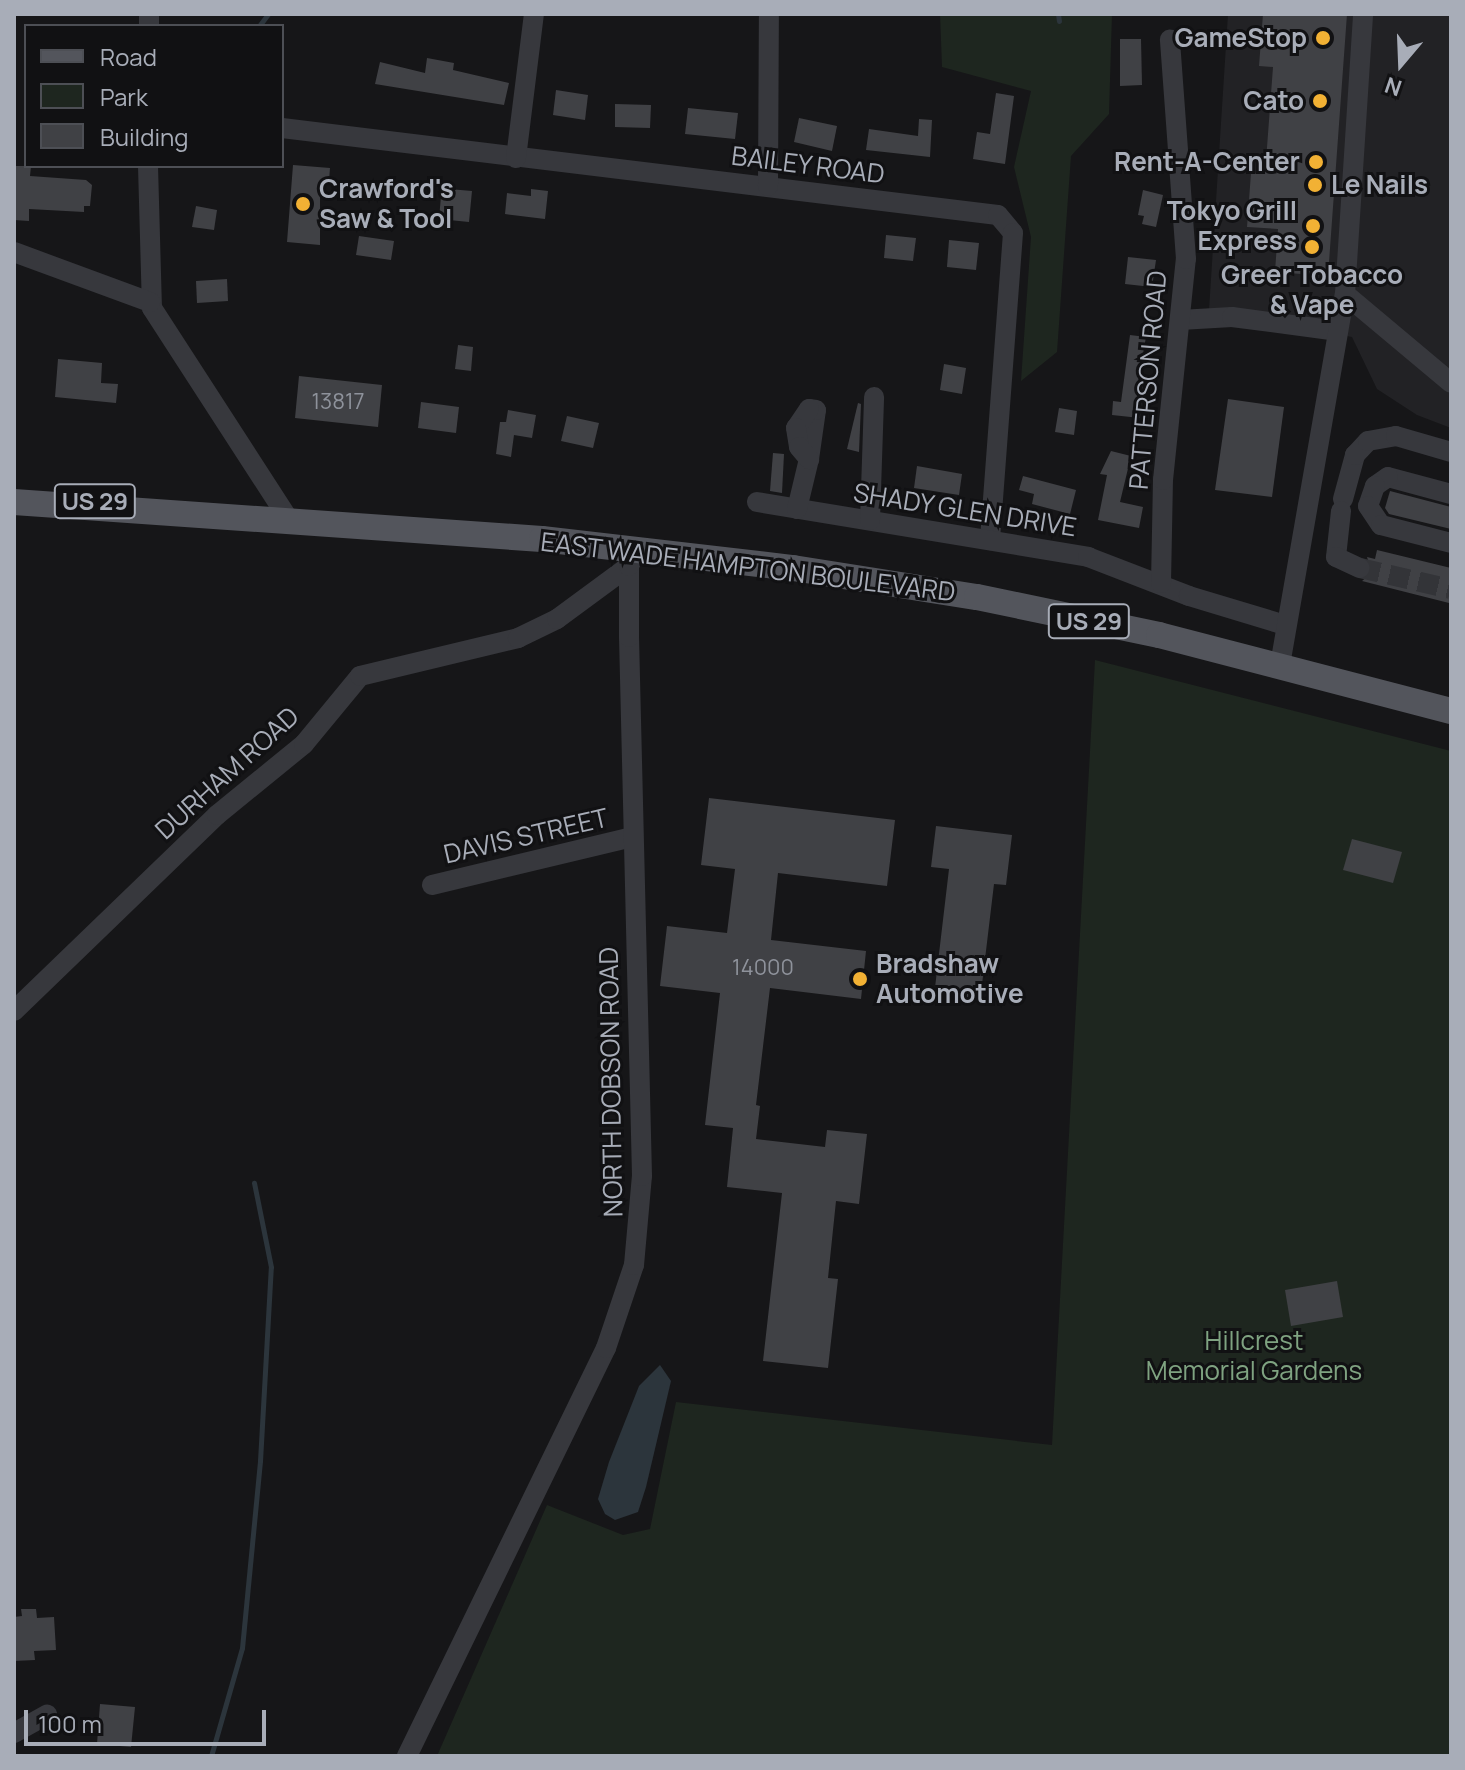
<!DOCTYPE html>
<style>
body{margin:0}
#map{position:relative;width:1465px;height:1770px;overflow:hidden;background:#161618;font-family:Manrope,sans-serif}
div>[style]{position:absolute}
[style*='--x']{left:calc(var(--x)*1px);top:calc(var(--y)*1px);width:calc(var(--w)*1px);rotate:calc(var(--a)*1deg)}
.built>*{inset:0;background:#222225}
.green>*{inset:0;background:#1e261f}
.water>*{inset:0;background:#2c353c}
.stream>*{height:5px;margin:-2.5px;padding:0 2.5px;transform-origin:2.5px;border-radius:2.5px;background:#2c353c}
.building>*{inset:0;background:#404145}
.minor-tunnel>*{height:20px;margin-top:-10px;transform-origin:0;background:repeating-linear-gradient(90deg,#333438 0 20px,transparent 0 30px)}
.minor>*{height:20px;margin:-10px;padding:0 10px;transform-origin:10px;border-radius:10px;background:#37383d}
.major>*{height:26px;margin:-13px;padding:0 13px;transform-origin:13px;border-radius:13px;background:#53555c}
.dots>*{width:22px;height:22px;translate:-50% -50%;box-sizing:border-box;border:4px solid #111113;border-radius:50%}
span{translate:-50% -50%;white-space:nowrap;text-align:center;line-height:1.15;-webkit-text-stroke:6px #111113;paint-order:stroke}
.number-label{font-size:22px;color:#8e929b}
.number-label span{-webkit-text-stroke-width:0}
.shield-label span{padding:2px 6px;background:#111113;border:2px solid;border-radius:6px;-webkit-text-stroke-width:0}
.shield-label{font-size:24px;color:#a8adb8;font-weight:700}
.poi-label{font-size:26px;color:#a8adb8;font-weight:700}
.right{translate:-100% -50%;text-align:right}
.left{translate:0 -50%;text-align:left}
.street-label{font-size:26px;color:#a8adb8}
.park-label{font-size:26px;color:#7fa381}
.frame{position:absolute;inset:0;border:16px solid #a8adb8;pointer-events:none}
.legend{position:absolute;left:24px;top:24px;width:260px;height:144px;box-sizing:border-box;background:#111113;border:2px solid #4d4f55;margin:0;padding:10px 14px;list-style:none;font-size:24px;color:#a8adb8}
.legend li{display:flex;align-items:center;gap:16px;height:40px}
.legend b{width:40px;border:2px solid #4d4f55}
.north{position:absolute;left:1361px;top:24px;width:80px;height:80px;-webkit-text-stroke:6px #111113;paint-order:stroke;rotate:199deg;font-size:22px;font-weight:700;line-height:32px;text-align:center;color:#a8adb8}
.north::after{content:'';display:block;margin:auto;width:28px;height:36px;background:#a8adb8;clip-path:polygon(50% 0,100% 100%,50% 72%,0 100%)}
.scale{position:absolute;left:24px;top:1710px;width:242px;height:36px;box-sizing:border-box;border:4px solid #a8adb8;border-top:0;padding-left:10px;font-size:24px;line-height:28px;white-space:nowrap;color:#a8adb8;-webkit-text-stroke:6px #111113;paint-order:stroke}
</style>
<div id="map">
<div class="built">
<i style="clip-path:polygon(1228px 14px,1451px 14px,1451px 428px,1417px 415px,1377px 389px,1352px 337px,1209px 310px)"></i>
</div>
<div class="green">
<i style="clip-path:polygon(940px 14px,1112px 14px,1109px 114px,1071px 156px,1057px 352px,1021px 381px,1031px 237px,1014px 167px,1031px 91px,942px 67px)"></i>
<i style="clip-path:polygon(1095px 660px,1451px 751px,1451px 1756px,437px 1756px,547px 1505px,623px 1535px,650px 1529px,676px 1402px,1052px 1445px)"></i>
</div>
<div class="water">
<i style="clip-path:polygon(660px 1365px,671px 1381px,646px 1487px,638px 1512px,615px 1520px,605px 1514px,598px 1499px,609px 1462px,639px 1386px)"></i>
</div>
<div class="stream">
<i style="--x:1058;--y:14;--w:7;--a:82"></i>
<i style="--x:259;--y:26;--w:15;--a:-53"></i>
<i style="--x:211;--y:1756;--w:112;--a:-74"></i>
<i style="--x:242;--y:1648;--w:188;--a:-84.5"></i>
<i style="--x:260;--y:1461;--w:194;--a:-86.8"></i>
<i style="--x:271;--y:1267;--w:86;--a:-101.4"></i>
</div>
<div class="building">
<i style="clip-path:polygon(1263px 14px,1347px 14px,1328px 276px,1275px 272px,1278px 229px,1247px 227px,1251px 173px,1265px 174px,1273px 67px,1259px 66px)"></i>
<i style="clip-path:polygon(1120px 39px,1141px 39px,1142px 85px,1120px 86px)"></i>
<i style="clip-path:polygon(427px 58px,454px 63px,453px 70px,509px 83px,504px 105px,375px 84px,380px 62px,425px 73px)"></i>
<i style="clip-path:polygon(556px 90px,588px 95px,585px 120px,553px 115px)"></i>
<i style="clip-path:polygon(996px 93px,1014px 96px,1005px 164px,973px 159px,977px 132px,990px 134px)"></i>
<i style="clip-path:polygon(615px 104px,651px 105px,650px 128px,615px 127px)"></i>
<i style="clip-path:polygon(688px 108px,738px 113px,735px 139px,685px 134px)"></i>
<i style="clip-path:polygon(799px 118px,837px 126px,832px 151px,794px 142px)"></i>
<i style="clip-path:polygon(919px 119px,932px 120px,930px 157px,866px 150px,869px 129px,918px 136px)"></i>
<i style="clip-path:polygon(293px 165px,330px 168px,329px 181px,320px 181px,320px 245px,287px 242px)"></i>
<i style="clip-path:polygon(14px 166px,31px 166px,30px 176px,86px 180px,92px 185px,90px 206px,84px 206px,84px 212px,29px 209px,29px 221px,14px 220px)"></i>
<i style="clip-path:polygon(449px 189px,472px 191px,469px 222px,439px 219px,441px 196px,448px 196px)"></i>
<i style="clip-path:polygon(531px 189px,548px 191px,545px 219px,505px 214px,507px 193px,531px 196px)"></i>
<i style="clip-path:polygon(1143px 190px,1163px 195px,1156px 227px,1142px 224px,1144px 216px,1138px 215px)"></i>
<i style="clip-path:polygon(196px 206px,217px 210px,214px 230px,192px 227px)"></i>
<i style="clip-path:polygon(886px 235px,916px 238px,913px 261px,884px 258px)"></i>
<i style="clip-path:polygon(359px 236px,394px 241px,391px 260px,356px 255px)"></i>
<i style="clip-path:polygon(949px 240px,979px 243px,976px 270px,947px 267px)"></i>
<i style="clip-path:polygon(1128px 257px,1156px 260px,1152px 287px,1125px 284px)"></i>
<i style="clip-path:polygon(227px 279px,228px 301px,197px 303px,196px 281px)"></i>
<i style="clip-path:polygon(1130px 335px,1146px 337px,1138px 382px,1143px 383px,1140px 418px,1112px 415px,1113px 401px,1121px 402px)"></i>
<i style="clip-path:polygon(458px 345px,473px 347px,471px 371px,455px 369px)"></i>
<i style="clip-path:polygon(58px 359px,102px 363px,101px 383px,118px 384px,116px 403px,55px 397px)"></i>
<i style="clip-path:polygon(944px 364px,966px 368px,962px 394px,940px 390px)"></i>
<i style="clip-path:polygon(299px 376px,382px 385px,378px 427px,295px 418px)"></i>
<i style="clip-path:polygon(1228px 399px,1284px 407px,1272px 497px,1215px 490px)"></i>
<i style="clip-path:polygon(421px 402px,459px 407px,456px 433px,418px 428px)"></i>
<i style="clip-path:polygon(858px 403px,861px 404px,859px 452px,847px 449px)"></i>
<i style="clip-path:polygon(1059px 408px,1077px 411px,1074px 435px,1055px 432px)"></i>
<i style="clip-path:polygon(508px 410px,536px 415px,532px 438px,514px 435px,511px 457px,496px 454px,500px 422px,506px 422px)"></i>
<i style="clip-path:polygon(567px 416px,599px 423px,593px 448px,561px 441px)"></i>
<i style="clip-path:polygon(1111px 451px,1131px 456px,1120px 502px,1143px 507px,1139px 528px,1098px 520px,1107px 475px,1100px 474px)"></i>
<i style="clip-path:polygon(773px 453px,784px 454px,782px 493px,770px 491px)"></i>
<i style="clip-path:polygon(917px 466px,962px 474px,959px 495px,914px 488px)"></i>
<i style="clip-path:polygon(1023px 476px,1076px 490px,1070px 514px,1032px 504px,1034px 494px,1019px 490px)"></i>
<i style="clip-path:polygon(1390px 491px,1451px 507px,1451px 529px,1389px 514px,1385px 508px)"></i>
<i style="clip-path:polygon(1377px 550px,1451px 568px,1449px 603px,1362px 581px,1372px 573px,1367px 557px,1375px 559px)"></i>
<i style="clip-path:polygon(709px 798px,895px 820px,887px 886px,778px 873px,771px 940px,866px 951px,861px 999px,770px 988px,756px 1105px,760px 1106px,756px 1139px,825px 1147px,827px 1130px,867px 1134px,859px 1204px,836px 1201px,828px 1278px,838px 1279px,828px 1368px,763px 1361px,782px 1193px,727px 1187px,733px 1128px,705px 1125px,720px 993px,660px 986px,667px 926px,727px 933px,735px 869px,701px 865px)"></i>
<i style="clip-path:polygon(936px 826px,1012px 835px,1006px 885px,994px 884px,980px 1001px,934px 996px,949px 869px,931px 867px)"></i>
<i style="clip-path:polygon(1352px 839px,1402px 852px,1393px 883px,1343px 870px)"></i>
<i style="clip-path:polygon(1337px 1281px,1343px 1317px,1291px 1326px,1285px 1290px)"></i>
<i style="clip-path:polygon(21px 1609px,36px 1609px,37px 1618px,54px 1617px,56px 1650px,34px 1651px,35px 1660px,14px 1661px,14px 1617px,22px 1616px)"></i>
<i style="clip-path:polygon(100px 1704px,135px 1707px,131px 1747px,97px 1744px)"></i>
</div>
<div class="minor-tunnel">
<i style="--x:1360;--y:568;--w:93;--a:13"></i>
</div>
<div class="minor">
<i style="--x:149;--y:26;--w:12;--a:-90"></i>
<i style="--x:282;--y:128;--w:721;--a:6.93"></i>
<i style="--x:998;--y:215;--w:23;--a:50"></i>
<i style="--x:1013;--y:233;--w:308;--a:94.3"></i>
<i style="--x:516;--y:158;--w:145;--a:-82.9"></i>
<i style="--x:148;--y:166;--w:142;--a:88.4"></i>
<i style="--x:152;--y:308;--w:252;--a:57.1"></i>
<i style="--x:768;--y:186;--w:172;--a:-89.7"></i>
<i style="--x:14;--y:252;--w:145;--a:20.2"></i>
<i style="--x:1345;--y:294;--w:138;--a:40"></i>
<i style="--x:1180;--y:320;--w:52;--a:-3.3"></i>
<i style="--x:1232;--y:317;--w:107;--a:7.5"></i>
<i style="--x:1451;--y:494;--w:65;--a:-164.9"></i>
<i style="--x:1388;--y:477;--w:16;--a:145"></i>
<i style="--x:1375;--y:486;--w:21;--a:109"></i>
<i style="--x:1368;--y:506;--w:23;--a:56"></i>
<i style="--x:1381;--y:525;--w:72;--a:14.4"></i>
<i style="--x:1343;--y:499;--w:46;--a:-74.7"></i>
<i style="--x:1355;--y:455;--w:19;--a:-47"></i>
<i style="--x:1368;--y:441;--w:28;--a:-10"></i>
<i style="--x:1396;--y:436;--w:57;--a:16.2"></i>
<i style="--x:757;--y:502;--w:336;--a:9.4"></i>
<i style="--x:1088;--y:557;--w:108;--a:21.1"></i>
<i style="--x:1189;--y:596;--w:100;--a:16.8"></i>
<i style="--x:797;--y:509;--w:51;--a:-76.5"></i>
<i style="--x:809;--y:459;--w:49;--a:-81.9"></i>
<i style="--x:816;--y:410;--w:7;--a:-172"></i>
<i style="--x:809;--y:409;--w:23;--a:124"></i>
<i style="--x:796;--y:428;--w:19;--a:81"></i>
<i style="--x:799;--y:447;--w:16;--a:50"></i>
<i style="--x:1341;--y:511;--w:46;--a:96.2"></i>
<i style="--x:1336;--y:557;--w:26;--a:25"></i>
<i style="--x:870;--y:520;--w:123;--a:-88.1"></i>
<i style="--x:1161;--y:583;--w:103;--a:-88.9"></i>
<i style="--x:1163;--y:480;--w:222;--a:-84.1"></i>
<i style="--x:1186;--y:259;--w:220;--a:-94.2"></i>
<i style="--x:1280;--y:665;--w:377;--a:-80.1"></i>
<i style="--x:1345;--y:294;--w:281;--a:-86.3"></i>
<i style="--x:432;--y:885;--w:206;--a:-13.5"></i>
<i style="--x:14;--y:1011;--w:282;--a:-44"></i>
<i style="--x:217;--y:815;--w:112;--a:-39.2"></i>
<i style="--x:304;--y:744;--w:88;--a:-50.5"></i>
<i style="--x:360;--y:676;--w:163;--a:-13.5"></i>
<i style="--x:518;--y:638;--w:43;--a:-26"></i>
<i style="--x:557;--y:619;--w:89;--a:-36.4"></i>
<i style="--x:14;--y:1733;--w:38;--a:-29"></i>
<i style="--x:407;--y:1756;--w:454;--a:-64"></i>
<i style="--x:606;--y:1348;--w:88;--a:-71.4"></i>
<i style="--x:634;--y:1265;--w:89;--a:-84.9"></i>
<i style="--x:642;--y:1176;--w:539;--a:-91.38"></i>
<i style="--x:629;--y:637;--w:71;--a:-90"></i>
<i style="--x:629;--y:566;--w:17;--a:-65"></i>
</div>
<div class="major">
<i style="--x:14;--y:502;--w:529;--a:4.01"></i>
<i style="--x:542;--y:539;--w:253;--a:6.6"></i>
<i style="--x:793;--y:568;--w:186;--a:9"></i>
<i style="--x:977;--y:597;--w:186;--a:11.8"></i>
<i style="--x:1159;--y:635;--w:302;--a:14.6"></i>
</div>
<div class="dots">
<i style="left:1323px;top:38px;background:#f2b134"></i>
<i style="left:1320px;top:101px;background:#f2b134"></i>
<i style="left:1316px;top:162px;background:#f2b134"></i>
<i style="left:1315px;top:185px;background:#f2b134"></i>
<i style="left:303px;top:204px;background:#f2b134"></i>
<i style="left:1313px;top:226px;background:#f2b134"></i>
<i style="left:1312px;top:247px;background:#f2b134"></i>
<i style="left:860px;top:979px;background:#f2b134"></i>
</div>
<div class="number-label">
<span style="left:338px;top:402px">13817</span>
<span style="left:763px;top:968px">14000</span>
</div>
<div class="shield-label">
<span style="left:95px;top:501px">US 29</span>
<span style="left:1089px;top:621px">US 29</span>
</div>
<div class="poi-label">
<span class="right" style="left:1307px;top:38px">GameStop</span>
<span class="right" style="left:1304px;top:101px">Cato</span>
<span class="right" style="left:1300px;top:162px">Rent-A-Center</span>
<span class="left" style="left:1331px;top:185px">Le Nails</span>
<span class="left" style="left:319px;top:204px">Crawford's<br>Saw &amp; Tool</span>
<span class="right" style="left:1297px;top:226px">Tokyo Grill<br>Express</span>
<span style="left:1312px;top:290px">Greer Tobacco<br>&amp; Vape</span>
<span class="left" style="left:876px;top:979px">Bradshaw<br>Automotive</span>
</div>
<div class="street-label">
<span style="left:808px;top:165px;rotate:7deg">BAILEY ROAD</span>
<span style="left:1148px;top:380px;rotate:-85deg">PATTERSON ROAD</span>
<span style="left:965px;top:510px;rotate:9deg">SHADY GLEN DRIVE</span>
<span style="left:748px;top:567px;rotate:7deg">EAST WADE HAMPTON BOULEVARD</span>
<span style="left:227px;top:773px;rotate:-42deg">DURHAM ROAD</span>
<span style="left:526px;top:836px;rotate:-13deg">DAVIS STREET</span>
<span style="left:611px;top:1082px;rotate:-91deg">NORTH DOBSON ROAD</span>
</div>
<div class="park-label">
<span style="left:1254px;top:1356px">Hillcrest<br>Memorial Gardens</span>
</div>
<div class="frame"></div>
<ul class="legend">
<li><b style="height:10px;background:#53555c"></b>Road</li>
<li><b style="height:22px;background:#1e261f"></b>Park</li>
<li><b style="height:22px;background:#404145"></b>Building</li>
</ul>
<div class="north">N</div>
<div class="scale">100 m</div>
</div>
